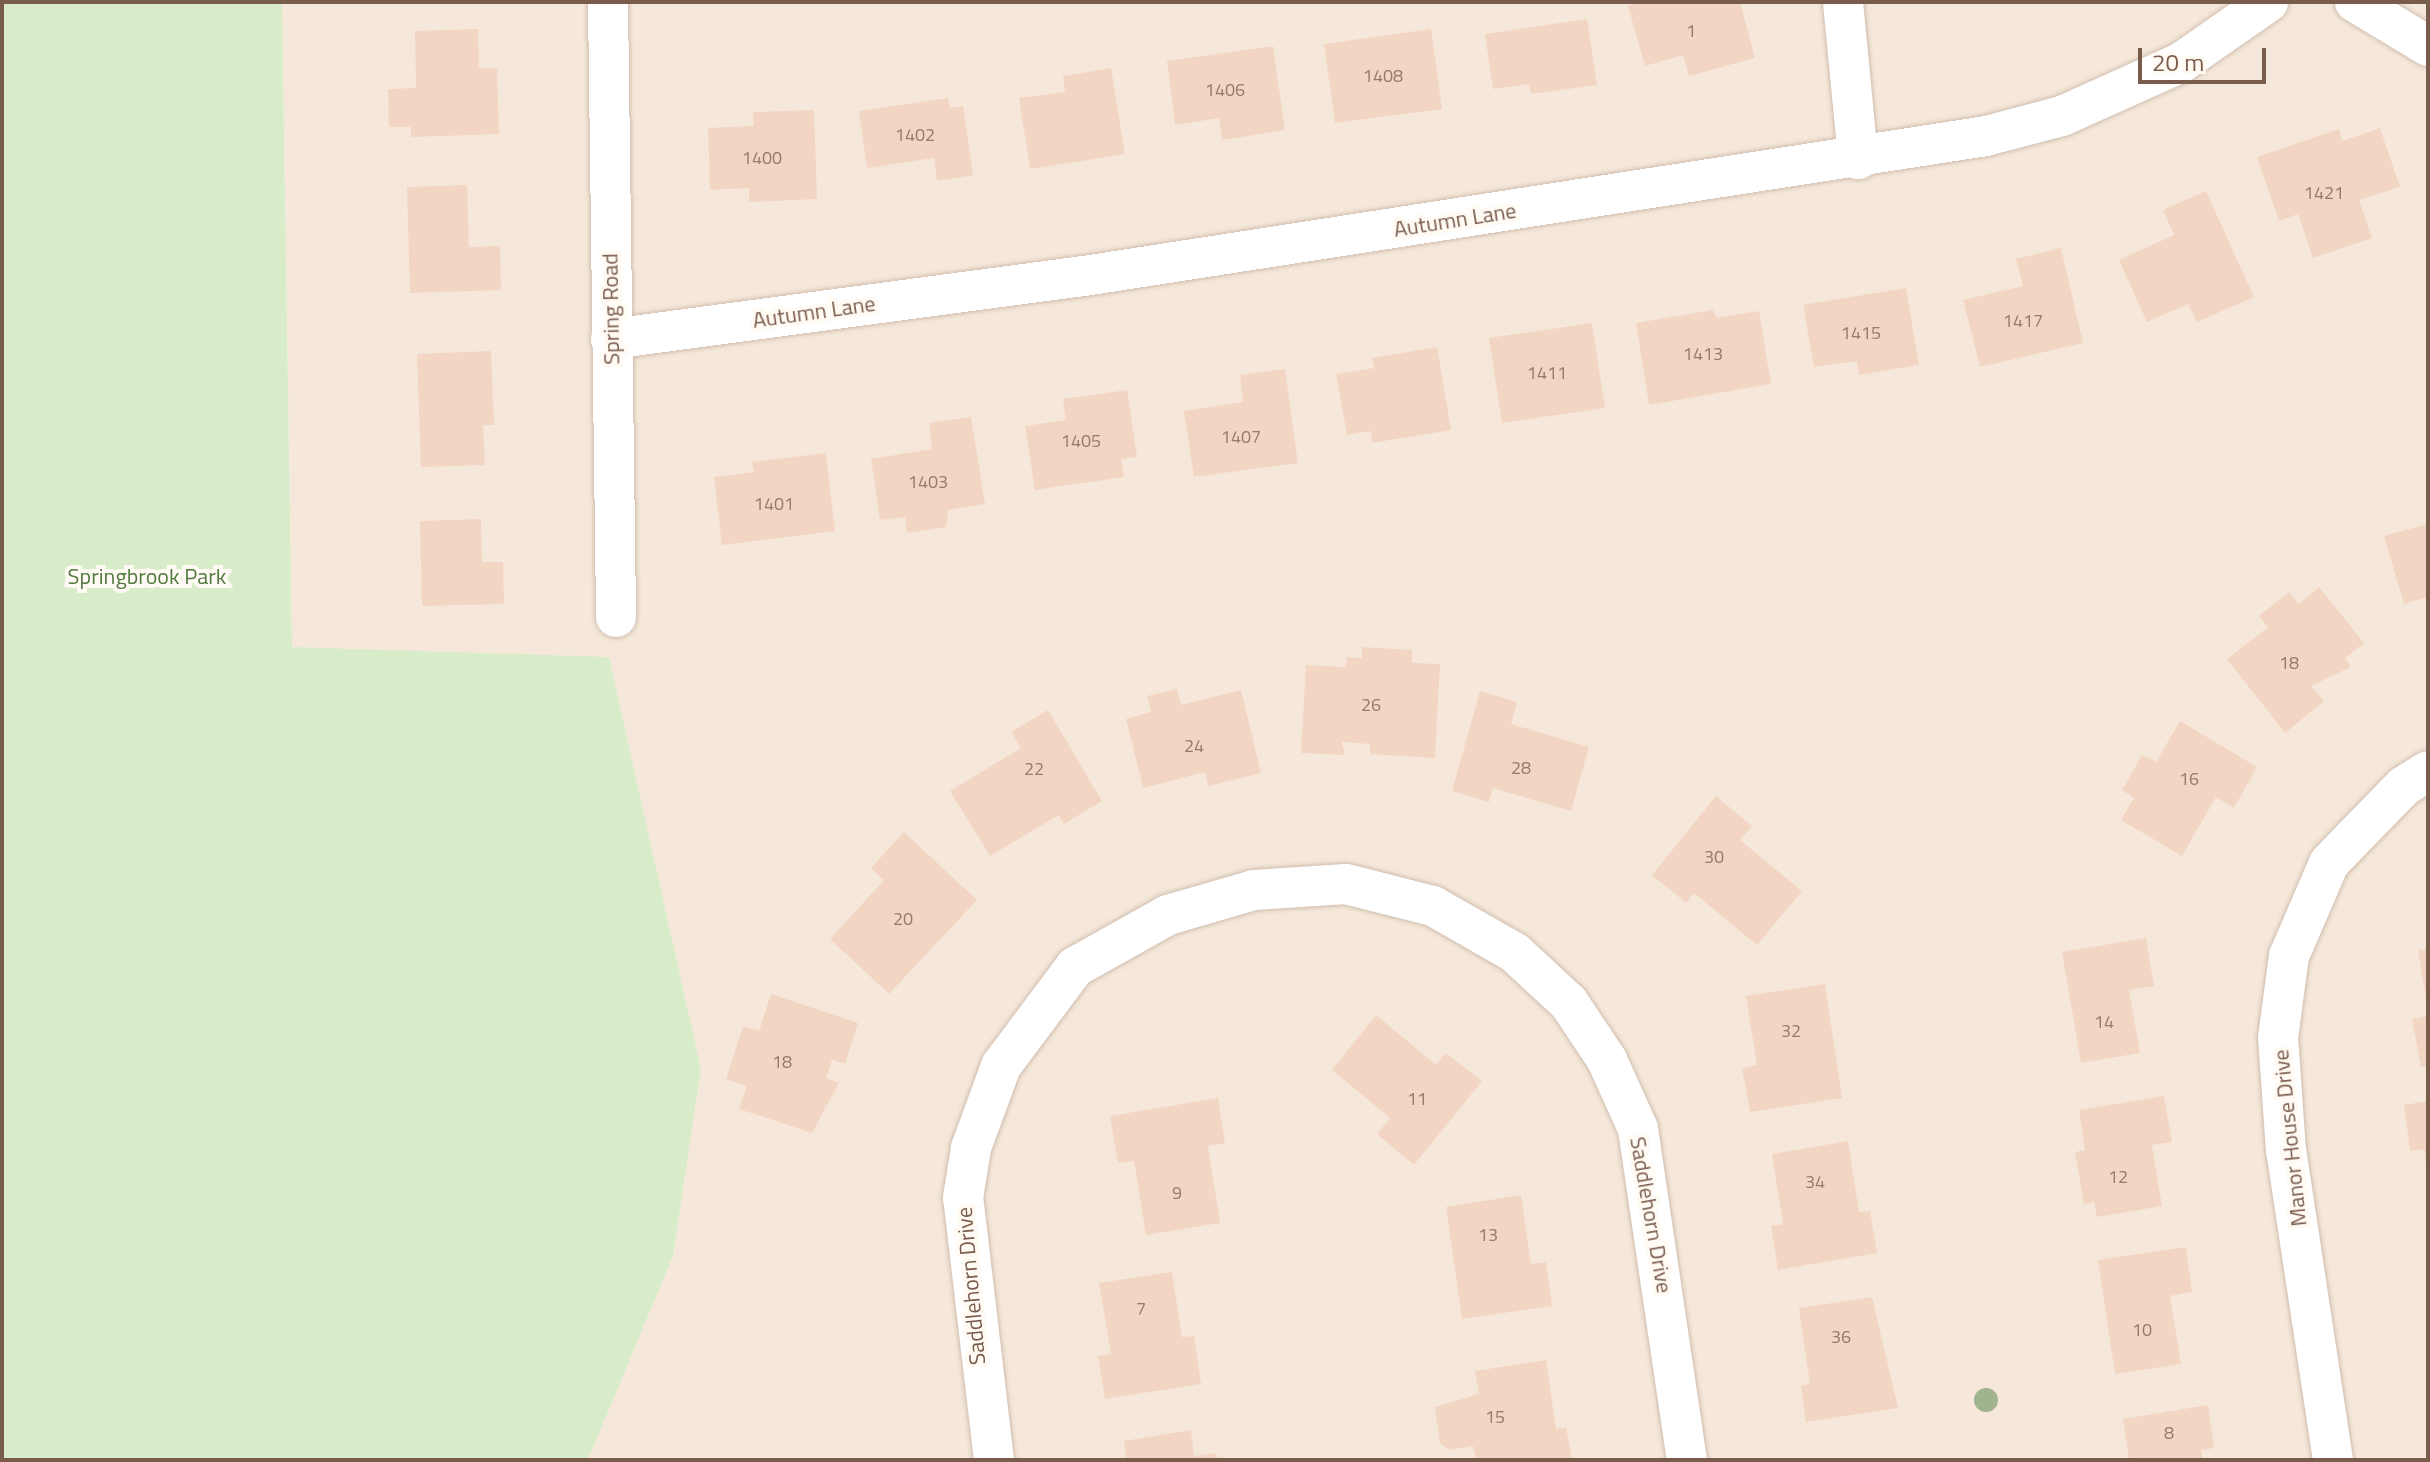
<!DOCTYPE html>
<style>
body{margin:0}
#map{position:relative;width:2430px;height:1462px;overflow:hidden;background:#fdf6ec;font-family:"Titillium Web",sans-serif}
div>[style]{position:absolute}
[style*='--x']{left:calc(var(--x)*1px);top:calc(var(--y)*1px);width:calc(var(--w)*1px);rotate:calc(var(--a)*1deg)}
.residential>*{inset:0;background:#f5e8da}
.green>*{inset:0;background:#d8ecc9}
.building>*{inset:0;background:#f3d5c3}
.roads{filter:drop-shadow(0 0 2px #d1beb0) drop-shadow(0 0 2px #d1beb0)}
.minor>*{height:40px;margin:-20px;padding:0 20px;transform-origin:20px;border-radius:20px;background:#fff}
.trees>*{width:24px;height:24px;margin:-12px;border-radius:50%;background:#a0b28e}
span{translate:-50% -50%;white-space:nowrap;text-align:center;line-height:1.15;-webkit-text-stroke:8px #fffaf3;paint-order:stroke}
.number-label{font-size:18px;color:#987a6a}
.number-label span{-webkit-text-stroke-width:0}
.street-label{font-size:22px;color:#7a5c4d}
.park-label{font-size:22px;color:#537a41}
.frame{position:absolute;inset:0;border:4px solid #7a5c4d;pointer-events:none}
.scale{position:absolute;left:2138px;top:48px;width:128px;height:36px;box-sizing:border-box;border:4px solid #7a5c4d;border-top:0;padding-left:10px;font-size:24px;line-height:28px;white-space:nowrap;color:#7a5c4d;-webkit-text-stroke:6px #fffaf3;paint-order:stroke}
</style>
<div id="map">
<div class="residential">
<i style="clip-path:polygon(282px 2px,2428px 2px,2428px 1460px,588px 1460px,673px 1256px,701px 1069px,609px 657px,293px 702px)"></i>
</div>
<div class="green">
<i style="clip-path:polygon(2px 2px,282px 2px,292px 647px,609px 657px,701px 1069px,673px 1256px,588px 1460px,2px 1460px)"></i>
</div>
<div class="building">
<i style="clip-path:polygon(1644px 2px,1740px 2px,1755px 58px,1689px 76px,1683px 55px,1645px 66px,1628px 6px)"></i>
<i style="clip-path:polygon(1587px 19px,1597px 85px,1531px 94px,1529px 84px,1493px 89px,1485px 34px)"></i>
<i style="clip-path:polygon(478px 29px,479px 68px,497px 68px,499px 134px,411px 137px,411px 127px,389px 127px,388px 89px,416px 88px,415px 31px)"></i>
<i style="clip-path:polygon(1431px 29px,1442px 109px,1335px 123px,1324px 44px)"></i>
<i style="clip-path:polygon(1273px 46px,1285px 130px,1222px 140px,1219px 118px,1175px 125px,1167px 61px)"></i>
<i style="clip-path:polygon(1111px 68px,1125px 154px,1030px 169px,1019px 98px,1065px 92px,1063px 76px)"></i>
<i style="clip-path:polygon(948px 98px,950px 108px,963px 106px,973px 175px,937px 181px,934px 158px,867px 168px,859px 111px)"></i>
<i style="clip-path:polygon(814px 110px,817px 199px,749px 202px,749px 188px,710px 190px,708px 128px,754px 126px,753px 112px)"></i>
<i style="clip-path:polygon(2380px 128px,2400px 187px,2359px 200px,2372px 238px,2313px 258px,2298px 214px,2279px 221px,2257px 157px,2339px 129px,2342px 141px)"></i>
<i style="clip-path:polygon(467px 185px,469px 247px,500px 246px,501px 290px,410px 293px,407px 187px)"></i>
<i style="clip-path:polygon(2206px 191px,2254px 297px,2197px 322px,2188px 304px,2147px 322px,2119px 260px,2174px 235px,2163px 210px)"></i>
<i style="clip-path:polygon(2061px 248px,2083px 343px,1980px 367px,1963px 300px,2023px 286px,2016px 259px)"></i>
<i style="clip-path:polygon(1906px 288px,1919px 365px,1859px 375px,1857px 361px,1814px 367px,1803px 305px)"></i>
<i style="clip-path:polygon(1713px 310px,1717px 318px,1759px 311px,1771px 384px,1649px 405px,1636px 323px)"></i>
<i style="clip-path:polygon(1592px 323px,1605px 408px,1502px 423px,1489px 338px)"></i>
<i style="clip-path:polygon(1437px 347px,1451px 430px,1372px 443px,1371px 431px,1347px 435px,1336px 374px,1374px 368px,1372px 358px)"></i>
<i style="clip-path:polygon(491px 351px,494px 425px,483px 425px,485px 465px,421px 467px,417px 354px)"></i>
<i style="clip-path:polygon(1285px 369px,1298px 463px,1194px 477px,1184px 411px,1243px 402px,1240px 375px)"></i>
<i style="clip-path:polygon(1127px 390px,1137px 457px,1121px 459px,1124px 477px,1035px 490px,1025px 426px,1066px 420px,1063px 399px)"></i>
<i style="clip-path:polygon(971px 417px,985px 504px,948px 510px,946px 527px,907px 533px,905px 517px,880px 520px,871px 459px,932px 449px,929px 423px)"></i>
<i style="clip-path:polygon(826px 453px,835px 531px,722px 545px,714px 477px,754px 472px,752px 462px)"></i>
<i style="clip-path:polygon(481px 519px,482px 562px,503px 562px,504px 604px,422px 606px,420px 521px)"></i>
<i style="clip-path:polygon(2428px 524px,2428px 597px,2404px 604px,2384px 536px)"></i>
<i style="clip-path:polygon(2319px 587px,2364px 643px,2345px 658px,2351px 667px,2311px 686px,2324px 701px,2285px 733px,2227px 659px,2268px 627px,2259px 616px,2289px 592px,2299px 604px)"></i>
<i style="clip-path:polygon(1362px 647px,1412px 650px,1412px 663px,1440px 664px,1435px 758px,1370px 754px,1370px 744px,1342px 742px,1345px 755px,1301px 753px,1306px 665px,1346px 667px,1347px 657px,1362px 658px)"></i>
<i style="clip-path:polygon(1177px 689px,1181px 705px,1241px 690px,1261px 773px,1208px 786px,1205px 772px,1143px 788px,1126px 719px,1151px 712px,1147px 696px)"></i>
<i style="clip-path:polygon(1480px 691px,1517px 702px,1511px 724px,1589px 747px,1571px 811px,1493px 788px,1489px 802px,1452px 791px)"></i>
<i style="clip-path:polygon(1048px 710px,1102px 801px,1064px 824px,1059px 815px,990px 856px,950px 791px,1021px 748px,1011px 732px)"></i>
<i style="clip-path:polygon(2180px 721px,2257px 767px,2234px 808px,2216px 797px,2182px 856px,2121px 820px,2134px 798px,2122px 790px,2142px 755px,2156px 762px)"></i>
<i style="clip-path:polygon(1716px 796px,1752px 826px,1740px 840px,1802px 891px,1757px 945px,1694px 893px,1686px 903px,1652px 875px)"></i>
<i style="clip-path:polygon(904px 832px,977px 900px,889px 994px,830px 939px,884px 880px,871px 868px)"></i>
<i style="clip-path:polygon(2146px 938px,2154px 986px,2129px 990px,2140px 1053px,2081px 1063px,2062px 952px)"></i>
<i style="clip-path:polygon(2428px 949px,2428px 998px,2426px 998px,2418px 950px)"></i>
<i style="clip-path:polygon(1825px 984px,1842px 1098px,1750px 1112px,1742px 1068px,1757px 1065px,1746px 996px)"></i>
<i style="clip-path:polygon(771px 994px,858px 1023px,845px 1064px,832px 1060px,826px 1078px,839px 1083px,812px 1133px,739px 1109px,747px 1086px,726px 1079px,743px 1026px,759px 1031px)"></i>
<i style="clip-path:polygon(1376px 1015px,1436px 1065px,1446px 1053px,1482px 1081px,1414px 1165px,1377px 1134px,1390px 1118px,1332px 1070px)"></i>
<i style="clip-path:polygon(2428px 1016px,2428px 1066px,2421px 1067px,2412px 1019px)"></i>
<i style="clip-path:polygon(2164px 1096px,2172px 1142px,2152px 1145px,2162px 1206px,2097px 1217px,2094px 1202px,2084px 1204px,2075px 1152px,2085px 1150px,2079px 1110px)"></i>
<i style="clip-path:polygon(1218px 1098px,1225px 1143px,1208px 1146px,1220px 1223px,1146px 1235px,1134px 1161px,1118px 1163px,1110px 1116px)"></i>
<i style="clip-path:polygon(2428px 1101px,2428px 1163px,2426px 1163px,2424px 1149px,2410px 1151px,2404px 1105px)"></i>
<i style="clip-path:polygon(1848px 1141px,1859px 1212px,1870px 1211px,1877px 1253px,1778px 1270px,1771px 1226px,1783px 1224px,1772px 1154px)"></i>
<i style="clip-path:polygon(1521px 1195px,1531px 1264px,1546px 1262px,1552px 1306px,1462px 1319px,1446px 1207px)"></i>
<i style="clip-path:polygon(2186px 1247px,2192px 1292px,2170px 1296px,2181px 1364px,2115px 1374px,2098px 1260px)"></i>
<i style="clip-path:polygon(1172px 1272px,1182px 1337px,1194px 1336px,1201px 1384px,1105px 1399px,1098px 1356px,1111px 1354px,1099px 1283px)"></i>
<i style="clip-path:polygon(1872px 1297px,1898px 1408px,1806px 1422px,1801px 1386px,1810px 1384px,1799px 1308px)"></i>
<i style="clip-path:polygon(1546px 1360px,1556px 1429px,1566px 1427px,1572px 1460px,1476px 1460px,1473px 1446px,1449px 1450px,1440px 1443px,1435px 1407px,1479px 1394px,1475px 1371px)"></i>
<i style="clip-path:polygon(2208px 1405px,2214px 1448px,2201px 1450px,2203px 1460px,2129px 1460px,2123px 1419px)"></i>
<i style="clip-path:polygon(1191px 1430px,1194px 1456px,1216px 1453px,1217px 1460px,1127px 1460px,1124px 1441px)"></i>
</div>
<div class="roads">
<div class="minor">
<i style="--x:608;--y:2;--w:615;--a:89.25"></i>
<i style="--x:1843;--y:2;--w:158;--a:84.5"></i>
<i style="--x:2355;--y:2;--w:85;--a:31.1"></i>
<i style="--x:611;--y:339;--w:477;--a:-7.6"></i>
<i style="--x:1084;--y:276;--w:913;--a:-8.82"></i>
<i style="--x:1986;--y:136;--w:79;--a:-14.7"></i>
<i style="--x:2062;--y:116;--w:132;--a:-24.2"></i>
<i style="--x:2182;--y:62;--w:105;--a:-34.9"></i>
<i style="--x:994;--y:1460;--w:264;--a:-96.7"></i>
<i style="--x:963;--y:1198;--w:51;--a:-80.9"></i>
<i style="--x:971;--y:1148;--w:87;--a:-69.9"></i>
<i style="--x:1001;--y:1066;--w:124;--a:-53.2"></i>
<i style="--x:1075;--y:967;--w:107;--a:-29.2"></i>
<i style="--x:1168;--y:915;--w:90;--a:-16.2"></i>
<i style="--x:1254;--y:890;--w:92;--a:-3.7"></i>
<i style="--x:1346;--y:884;--w:90;--a:14.2"></i>
<i style="--x:1433;--y:906;--w:95;--a:29.8"></i>
<i style="--x:1515;--y:953;--w:74;--a:42.8"></i>
<i style="--x:1569;--y:1003;--w:69;--a:56.3"></i>
<i style="--x:1607;--y:1060;--w:76;--a:65.8"></i>
<i style="--x:1638;--y:1129;--w:335;--a:81.6"></i>
<i style="--x:2333;--y:1460;--w:313;--a:-98.6"></i>
<i style="--x:2286;--y:1151;--w:113;--a:-94"></i>
<i style="--x:2278;--y:1038;--w:83;--a:-82.4"></i>
<i style="--x:2289;--y:956;--w:101;--a:-66.7"></i>
<i style="--x:2329;--y:863;--w:107;--a:-45.8"></i>
<i style="--x:2404;--y:786;--w:28;--a:-32"></i>
</div>
</div>
<div class="trees">
<i style="left:1986px;top:1400px"></i>
</div>
<div class="number-label">
<span style="left:1691px;top:31px">1</span>
<span style="left:1383px;top:76px">1408</span>
<span style="left:1225px;top:90px">1406</span>
<span style="left:915px;top:135px">1402</span>
<span style="left:762px;top:158px">1400</span>
<span style="left:2324px;top:193px">1421</span>
<span style="left:2023px;top:321px">1417</span>
<span style="left:1861px;top:333px">1415</span>
<span style="left:1703px;top:354px">1413</span>
<span style="left:1547px;top:373px">1411</span>
<span style="left:1241px;top:437px">1407</span>
<span style="left:1081px;top:441px">1405</span>
<span style="left:928px;top:482px">1403</span>
<span style="left:774px;top:504px">1401</span>
<span style="left:2289px;top:663px">18</span>
<span style="left:1371px;top:705px">26</span>
<span style="left:1194px;top:746px">24</span>
<span style="left:1521px;top:768px">28</span>
<span style="left:1034px;top:769px">22</span>
<span style="left:2189px;top:779px">16</span>
<span style="left:1714px;top:857px">30</span>
<span style="left:903px;top:919px">20</span>
<span style="left:2104px;top:1022px">14</span>
<span style="left:1791px;top:1031px">32</span>
<span style="left:782px;top:1062px">18</span>
<span style="left:1417px;top:1099px">11</span>
<span style="left:2118px;top:1177px">12</span>
<span style="left:1815px;top:1182px">34</span>
<span style="left:1177px;top:1193px">9</span>
<span style="left:1488px;top:1235px">13</span>
<span style="left:1141px;top:1309px">7</span>
<span style="left:2142px;top:1330px">10</span>
<span style="left:1841px;top:1337px">36</span>
<span style="left:1495px;top:1417px">15</span>
<span style="left:2169px;top:1433px">8</span>
</div>
<div class="street-label">
<span style="left:1455px;top:220px;rotate:-9deg">Autumn Lane</span>
<span style="left:611px;top:309px;rotate:-91deg">Spring Road</span>
<span style="left:814px;top:312px;rotate:-8deg">Autumn Lane</span>
<span style="left:2290px;top:1138px;rotate:-96deg">Manor House Drive</span>
<span style="left:1651px;top:1215px;rotate:80deg">Saddlehorn Drive</span>
<span style="left:971px;top:1286px;rotate:-95deg">Saddlehorn Drive</span>
</div>
<div class="park-label">
<span style="left:147px;top:577px">Springbrook Park</span>
</div>
<div class="frame"></div>
<div class="scale">20 m</div>
</div>
